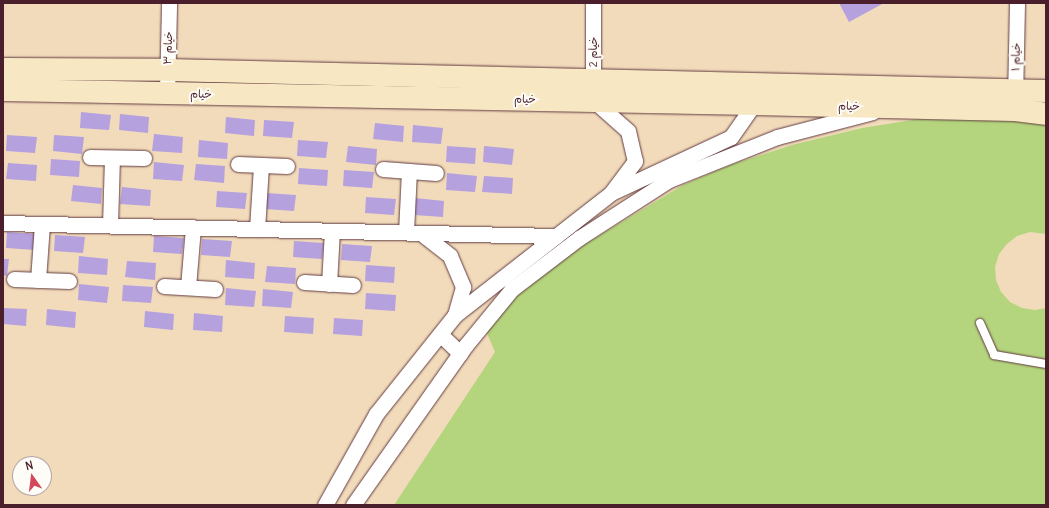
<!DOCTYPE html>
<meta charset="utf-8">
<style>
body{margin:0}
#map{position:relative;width:1049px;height:508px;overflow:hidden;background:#f2dbbb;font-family:Delius,"Playpen Sans Arabic",sans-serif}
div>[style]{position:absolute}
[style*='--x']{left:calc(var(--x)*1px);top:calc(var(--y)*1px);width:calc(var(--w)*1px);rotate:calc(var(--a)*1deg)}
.green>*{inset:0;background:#b4d57d}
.building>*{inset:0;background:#b5a1de}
.roads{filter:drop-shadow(0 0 1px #633b41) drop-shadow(0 0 1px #633b41)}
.lane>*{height:8px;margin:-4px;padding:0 4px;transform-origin:4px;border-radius:4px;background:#fff}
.street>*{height:15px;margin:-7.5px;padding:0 7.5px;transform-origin:7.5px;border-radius:7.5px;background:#fff}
.secondary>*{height:22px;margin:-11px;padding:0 11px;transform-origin:11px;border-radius:11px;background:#f7e8c3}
span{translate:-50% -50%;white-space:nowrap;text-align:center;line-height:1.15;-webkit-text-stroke:4px #fdfcf7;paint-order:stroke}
.street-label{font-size:11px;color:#4a1f2b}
.frame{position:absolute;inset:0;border:4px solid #4a1f2b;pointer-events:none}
.north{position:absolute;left:12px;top:456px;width:40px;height:40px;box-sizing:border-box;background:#fdfcf7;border:1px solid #b5a4a5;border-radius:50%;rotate:346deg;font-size:11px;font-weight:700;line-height:16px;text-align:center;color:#4a1f2b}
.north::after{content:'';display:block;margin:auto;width:14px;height:18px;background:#d1495b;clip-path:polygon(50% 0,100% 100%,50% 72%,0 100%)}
</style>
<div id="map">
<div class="green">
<i style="clip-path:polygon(919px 119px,1034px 120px,1046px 125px,1046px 234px,1030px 232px,1017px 236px,1007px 244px,999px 254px,995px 267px,996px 280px,1001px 292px,1010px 302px,1022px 308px,1035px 310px,1046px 308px,1046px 505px,394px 505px,495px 352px,486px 331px,522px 289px,582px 246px,683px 185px,730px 165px,792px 145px,862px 128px)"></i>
</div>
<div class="building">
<i style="clip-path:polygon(839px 3px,884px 3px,849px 22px)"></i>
<i style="clip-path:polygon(81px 112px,111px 115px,109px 130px,80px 128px)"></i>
<i style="clip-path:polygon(120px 114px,149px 117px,148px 133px,119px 130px)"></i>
<i style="clip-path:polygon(226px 117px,255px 120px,254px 136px,225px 133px)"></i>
<i style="clip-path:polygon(264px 120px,294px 122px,292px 138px,263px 136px)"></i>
<i style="clip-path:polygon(375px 123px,404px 126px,403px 142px,373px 139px)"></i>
<i style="clip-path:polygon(413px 125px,443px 128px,441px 144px,412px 142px)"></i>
<i style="clip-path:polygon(154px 134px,183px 137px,182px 153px,152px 151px)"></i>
<i style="clip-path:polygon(7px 135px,37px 137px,35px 153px,6px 151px)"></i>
<i style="clip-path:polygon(54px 135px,84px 137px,82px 154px,53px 151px)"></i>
<i style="clip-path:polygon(199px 140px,228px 143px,227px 159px,198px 157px)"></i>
<i style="clip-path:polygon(298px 140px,328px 142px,326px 158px,297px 156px)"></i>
<i style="clip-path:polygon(348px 146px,377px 149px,376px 165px,346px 162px)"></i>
<i style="clip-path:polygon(447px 146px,476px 148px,475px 164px,446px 162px)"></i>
<i style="clip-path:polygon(484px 146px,514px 149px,512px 165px,483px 162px)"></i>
<i style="clip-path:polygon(51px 159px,80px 161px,79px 177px,50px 175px)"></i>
<i style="clip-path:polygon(154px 162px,184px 165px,182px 181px,153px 179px)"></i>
<i style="clip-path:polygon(8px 163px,37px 165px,36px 181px,6px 179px)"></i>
<i style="clip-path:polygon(196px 164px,225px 166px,224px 183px,194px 180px)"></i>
<i style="clip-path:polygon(299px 168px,328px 170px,327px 186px,298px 184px)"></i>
<i style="clip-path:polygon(344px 170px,374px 172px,372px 188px,343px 186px)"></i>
<i style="clip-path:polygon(447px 173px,477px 176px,475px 192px,446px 190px)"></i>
<i style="clip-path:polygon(484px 176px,513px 178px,512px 194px,482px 192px)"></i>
<i style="clip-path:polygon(73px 185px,102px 188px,101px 204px,71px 201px)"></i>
<i style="clip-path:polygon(122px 187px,151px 190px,150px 206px,120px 204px)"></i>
<i style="clip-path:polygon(217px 191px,247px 193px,245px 209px,216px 207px)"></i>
<i style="clip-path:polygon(266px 193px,296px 195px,294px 211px,265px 209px)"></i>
<i style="clip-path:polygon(366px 197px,396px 199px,394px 215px,365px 213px)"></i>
<i style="clip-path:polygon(415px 198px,444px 201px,443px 217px,414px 215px)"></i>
<i style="clip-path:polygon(7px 232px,37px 234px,35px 250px,6px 248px)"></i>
<i style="clip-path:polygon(55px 235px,85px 237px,83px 253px,54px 251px)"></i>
<i style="clip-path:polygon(154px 236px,184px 238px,182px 254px,153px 252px)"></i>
<i style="clip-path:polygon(202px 239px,232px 241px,230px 257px,201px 255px)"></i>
<i style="clip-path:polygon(294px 241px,324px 243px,322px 259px,293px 257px)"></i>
<i style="clip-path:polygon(342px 244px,372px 246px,370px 262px,341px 260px)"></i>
<i style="clip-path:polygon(79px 256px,108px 259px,107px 275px,78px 273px)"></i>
<i style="clip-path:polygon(3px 259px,9px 259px,7px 276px,3px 275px)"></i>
<i style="clip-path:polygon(226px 260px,255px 263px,254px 279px,225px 277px)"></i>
<i style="clip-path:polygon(127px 261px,156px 263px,155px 280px,125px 277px)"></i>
<i style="clip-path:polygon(366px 265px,395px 267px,394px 283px,365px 281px)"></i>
<i style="clip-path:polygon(267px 266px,296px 268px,295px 284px,265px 282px)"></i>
<i style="clip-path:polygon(79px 284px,109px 287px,107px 303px,78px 300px)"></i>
<i style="clip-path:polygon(123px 285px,153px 287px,151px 303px,122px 301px)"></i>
<i style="clip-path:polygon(226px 288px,256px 291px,254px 307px,225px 305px)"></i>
<i style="clip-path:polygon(263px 289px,293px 292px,291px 308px,262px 306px)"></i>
<i style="clip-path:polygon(366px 293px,396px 295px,395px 311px,365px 309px)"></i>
<i style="clip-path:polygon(3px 308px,27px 309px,26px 326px,3px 324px)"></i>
<i style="clip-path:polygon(47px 309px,76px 312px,75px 328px,46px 325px)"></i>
<i style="clip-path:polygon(145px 311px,174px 314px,173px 330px,144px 327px)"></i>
<i style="clip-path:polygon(194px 313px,223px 316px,222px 332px,193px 330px)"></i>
<i style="clip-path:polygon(285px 316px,314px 318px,313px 334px,284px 332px)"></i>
<i style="clip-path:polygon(334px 318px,363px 320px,362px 336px,333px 334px)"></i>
</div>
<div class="roads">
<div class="lane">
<i style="--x:980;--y:323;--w:35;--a:66"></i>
<i style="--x:994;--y:355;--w:53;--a:9.8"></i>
</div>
<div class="street">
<i style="--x:593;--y:3;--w:97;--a:90"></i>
<i style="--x:593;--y:100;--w:47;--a:41.5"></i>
<i style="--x:628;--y:131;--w:31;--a:77"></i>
<i style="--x:635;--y:161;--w:39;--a:127"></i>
<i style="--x:167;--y:94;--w:91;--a:-88.7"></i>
<i style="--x:1015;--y:99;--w:96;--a:-88.8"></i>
<i style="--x:90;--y:157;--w:54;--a:1.1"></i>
<i style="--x:238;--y:164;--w:49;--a:2.3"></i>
<i style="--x:383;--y:169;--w:53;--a:4.3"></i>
<i style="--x:3;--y:223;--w:553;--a:1.35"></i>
<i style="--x:110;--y:225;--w:67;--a:-88.3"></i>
<i style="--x:257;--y:229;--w:64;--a:-86.4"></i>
<i style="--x:406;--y:232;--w:61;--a:-87.2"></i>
<i style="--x:421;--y:233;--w:37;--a:38"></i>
<i style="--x:450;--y:256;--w:34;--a:67"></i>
<i style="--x:463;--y:287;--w:29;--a:106"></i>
<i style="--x:14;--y:279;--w:55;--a:2.1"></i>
<i style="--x:38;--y:280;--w:56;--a:-85.9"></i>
<i style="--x:304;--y:282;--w:49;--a:3.5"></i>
<i style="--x:329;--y:284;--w:53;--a:-86.8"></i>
<i style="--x:164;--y:286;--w:51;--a:3.4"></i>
<i style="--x:188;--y:287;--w:60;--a:-85.2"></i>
<i style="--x:440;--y:334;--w:28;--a:44"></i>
<i style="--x:325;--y:505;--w:104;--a:-60.7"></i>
<i style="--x:376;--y:414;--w:127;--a:-51.4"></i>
<i style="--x:455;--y:315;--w:198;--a:-38"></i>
<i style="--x:611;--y:193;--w:132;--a:-25"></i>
<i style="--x:731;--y:137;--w:40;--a:-55.1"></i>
<i style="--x:353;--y:505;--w:196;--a:-54.8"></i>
<i style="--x:466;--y:345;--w:72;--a:-50.6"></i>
<i style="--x:512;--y:289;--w:84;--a:-37.3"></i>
<i style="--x:579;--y:238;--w:107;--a:-32.8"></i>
<i style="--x:669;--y:180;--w:116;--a:-21.7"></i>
<i style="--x:777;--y:137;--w:99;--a:-14.6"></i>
</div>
<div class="secondary">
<i style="--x:3;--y:69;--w:164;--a:0.3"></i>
<i style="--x:167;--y:70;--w:879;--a:1.37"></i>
<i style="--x:3;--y:90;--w:751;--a:1.07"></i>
<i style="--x:754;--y:104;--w:261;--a:1.3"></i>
<i style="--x:1015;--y:110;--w:31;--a:7"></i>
</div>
</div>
<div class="street-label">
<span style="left:168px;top:48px;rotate:-88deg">خیام ۳</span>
<span style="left:593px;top:52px;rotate:-90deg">خیام 2</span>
<span style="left:1016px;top:57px;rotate:-89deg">خیام ۱</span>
<span style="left:201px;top:94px;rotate:1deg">خیام</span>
<span style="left:525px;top:99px;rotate:1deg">خیام</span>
<span style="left:849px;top:106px;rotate:1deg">خیام</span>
</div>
<div class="frame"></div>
<div class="north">N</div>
</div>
